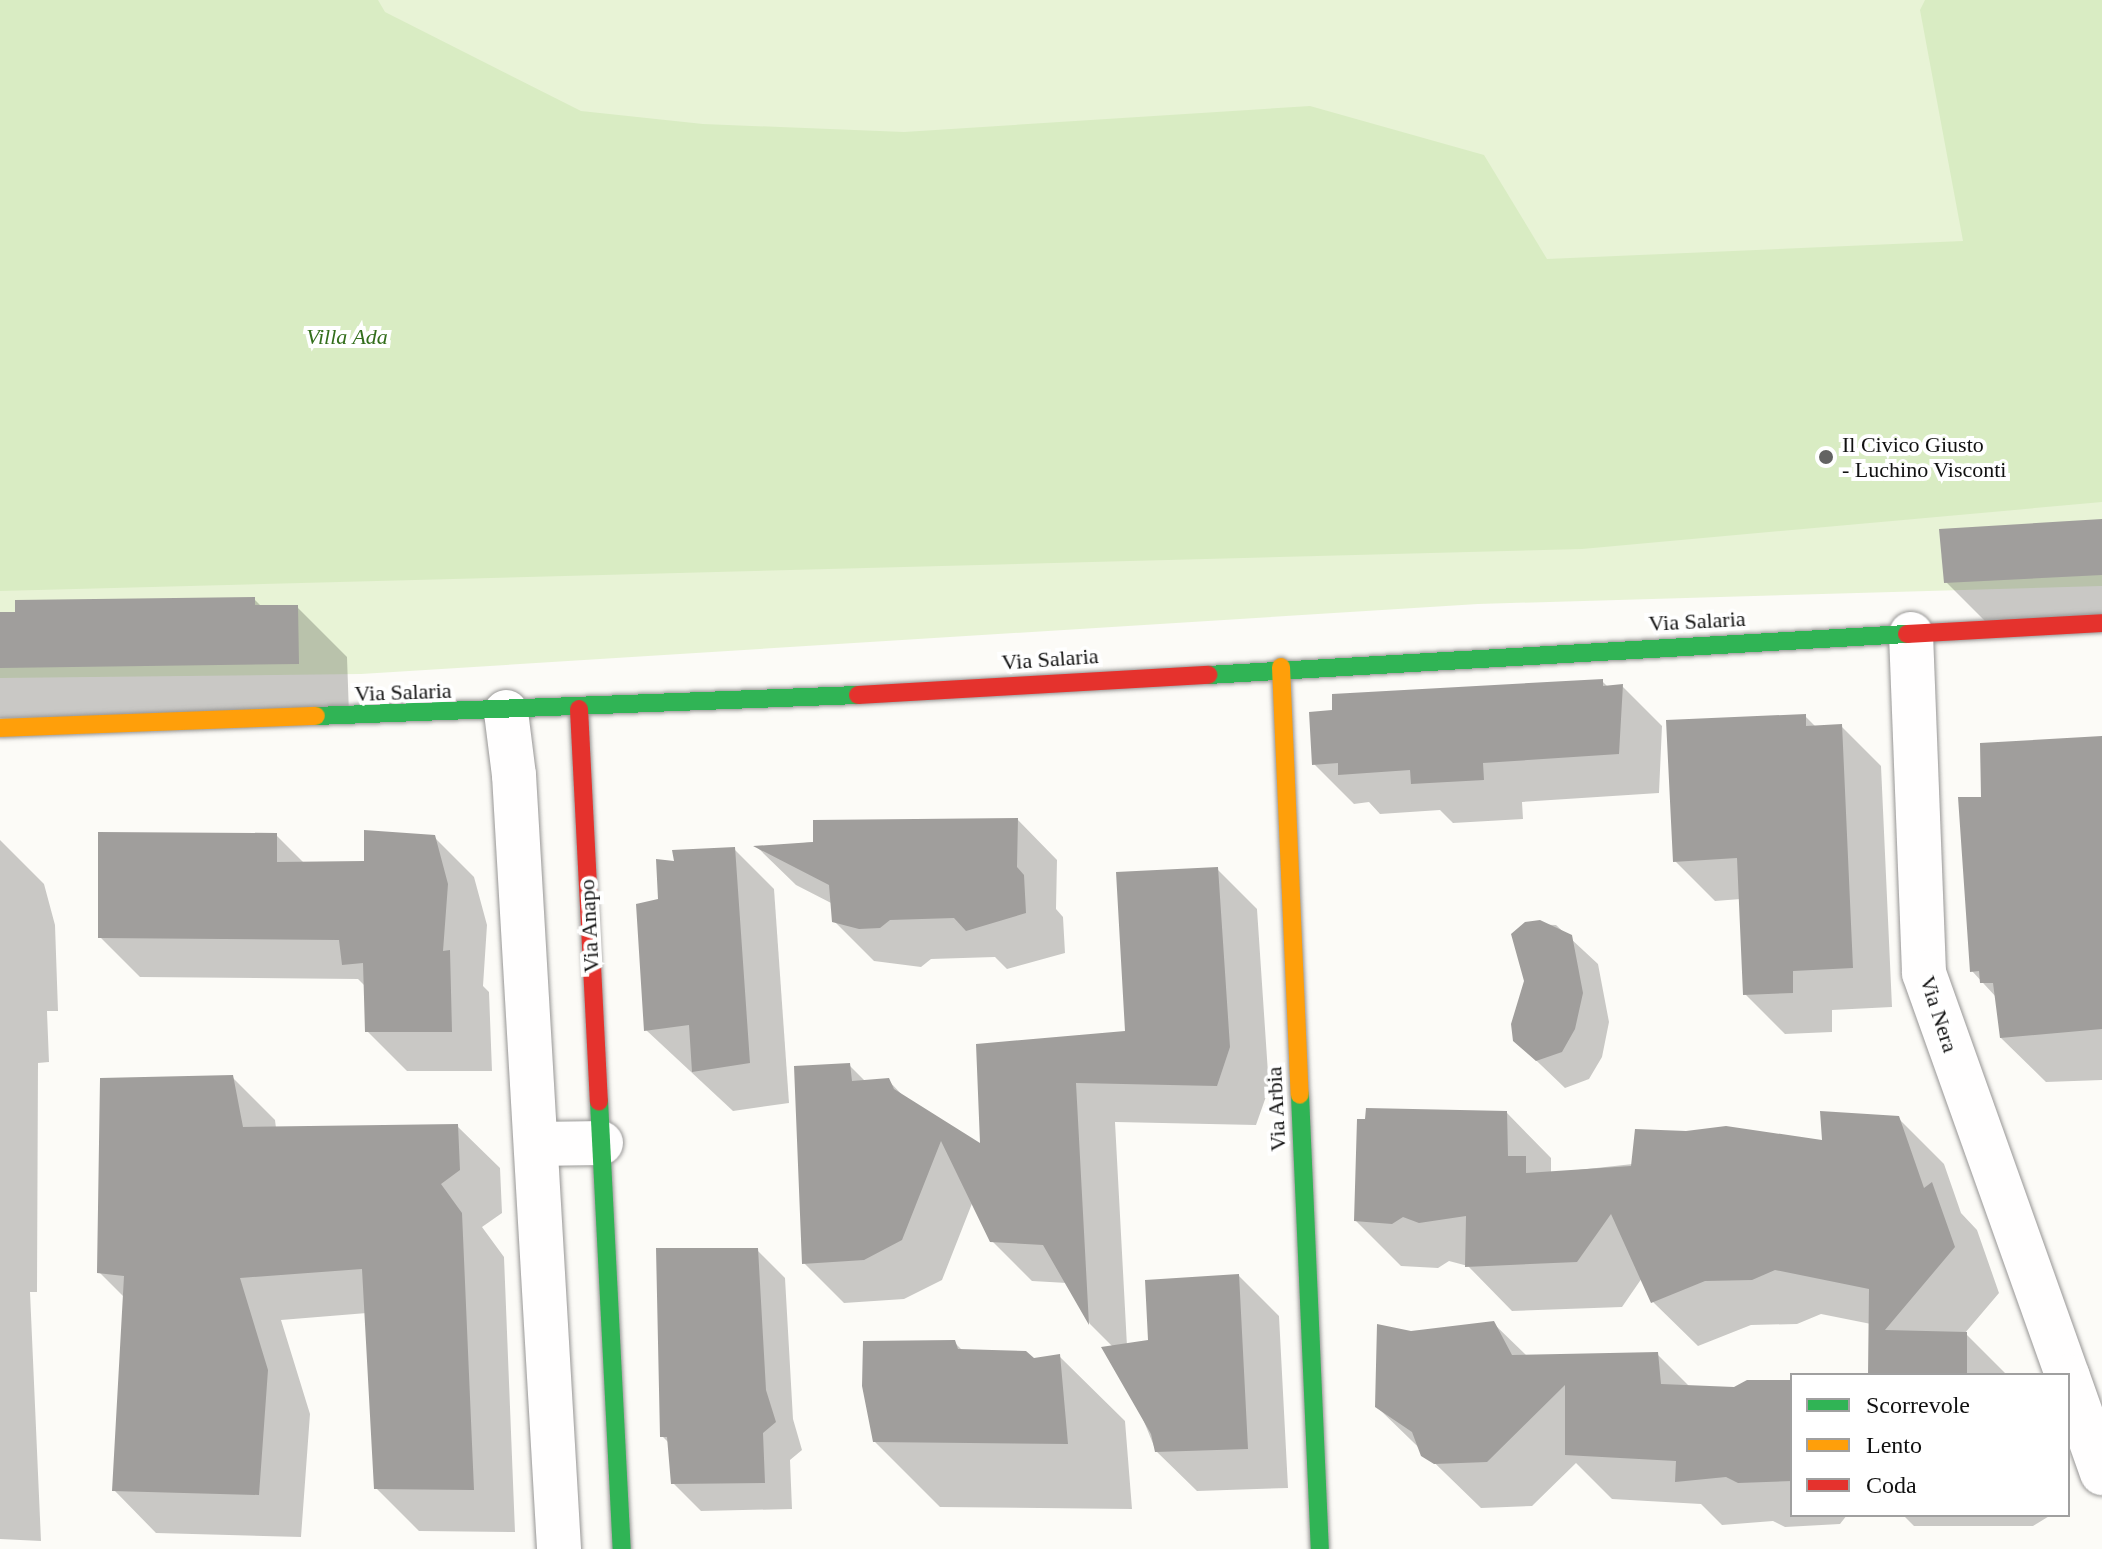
<!DOCTYPE html>
<style>
body{margin:0}
#map{position:relative;width:2102px;height:1549px;overflow:hidden;background:#fcfbf7;font-family:"Times New Roman",serif}
div>[style]{position:absolute}
[style*='--x']{left:calc(var(--x)*1px);top:calc(var(--y)*1px);width:calc(var(--w)*1px);rotate:calc(var(--a)*1deg)}
.green>*{inset:0;background:#e8f3d6}
.forest>*{inset:0;background:#d9ecc3}
.shadow>*{inset:0;background:#0003}
.building>*{inset:0;background:#a09e9c}
.roads{filter:drop-shadow(0 0 2px #979695) drop-shadow(0 0 2px #979695)}
.street>*{height:44px;margin:-22px;padding:0 22px;transform-origin:22px;border-radius:22px;background:#fffefe}
.fast>*{height:18px;margin:-9px;padding:0 9px;transform-origin:9px;border-radius:9px;background:#30b455}
.slow>*{height:18px;margin:-9px;padding:0 9px;transform-origin:9px;border-radius:9px;background:#ff9f0a}
.jam>*{height:18px;margin:-9px;padding:0 9px;transform-origin:9px;border-radius:9px;background:#e5322d}
.dots>*{width:22px;height:22px;translate:-50% -50%;box-sizing:border-box;border:4px solid #fff;border-radius:50%}
span{translate:-50% -50%;white-space:nowrap;text-align:center;line-height:1.15;-webkit-text-stroke:8px #fff;paint-order:stroke}
.park-label{font-size:22px;color:#336e1c;font-style:italic}
.poi-label{font-size:22px;color:#111}
.left{translate:0 -50%;text-align:left}
.street-label{font-size:22px;color:#111}
.legend{position:absolute;left:1790px;top:1373px;width:280px;height:144px;box-sizing:border-box;background:#fff;border:2px solid #a0a0a0;margin:0;padding:10px 14px;list-style:none;font-size:24px;color:#111}
.legend li{display:flex;align-items:center;gap:16px;height:40px}
.legend b{width:40px;border:2px solid #a0a0a0}
</style>
<div id="map">
<div class="green">
<i style="clip-path:polygon(0 0,2102px 0,2102px 586px,1478px 604px,361px 674px,0 678px)"></i>
</div>
<div class="forest">
<i style="clip-path:polygon(0 0,378px 0,385px 12px,581px 111px,703px 124px,904px 132px,1310px 106px,1484px 155px,1547px 259px,1963px 241px,1920px 10px,1925px 0,2102px 0,2102px 502px,1582px 549px,0 591px)"></i>
</div>
<div class="shadow">
<i style="clip-path:polygon(2102px 521px,2102px 616px,1986px 622px,1946px 582px)"></i>
<i style="clip-path:polygon(254px 599px,262px 607px,297px 607px,347px 657px,349px 714px,0 718px,0 614px)"></i>
<i style="clip-path:polygon(1602px 681px,1608px 687px,1622px 686px,1662px 726px,1659px 793px,1522px 802px,1523px 819px,1453px 823px,1440px 810px,1380px 814px,1369px 802px,1354px 804px,1314px 764px)"></i>
<i style="clip-path:polygon(1805px 716px,1816px 727px,1841px 726px,1881px 766px,1892px 1007px,1832px 1010px,1832px 1032px,1785px 1034px,1745px 994px,1741px 899px,1715px 901px,1675px 861px)"></i>
<i style="clip-path:polygon(2102px 738px,2102px 1080px,2046px 1082px,2001px 1038px,1996px 997px,1972px 971px,1983px 800px)"></i>
<i style="clip-path:polygon(1018px 820px,1057px 860px,1056px 909px,1063px 917px,1065px 953px,1007px 969px,995px 957px,931px 959px,921px 967px,874px 961px,834px 921px,833px 904px,796px 885px,758px 848px)"></i>
<i style="clip-path:polygon(276px 835px,304px 863px,366px 863px,434px 837px,474px 877px,487px 925px,483px 986px,489px 992px,492px 1071px,407px 1071px,367px 1031px,366px 987px,358px 979px,140px 977px,100px 937px)"></i>
<i style="clip-path:polygon(0 840px,44px 884px,55px 925px,58px 1011px,47px 1011px,49px 1062px,38px 1063px,37px 1292px,30px 1292px,41px 1541px,0 1539px)"></i>
<i style="clip-path:polygon(734px 849px,774px 889px,789px 1103px,733px 1111px,646px 1030px,660px 901px,677px 863px)"></i>
<i style="clip-path:polygon(1217px 869px,1257px 909px,1269px 1088px,1256px 1125px,1115px 1122px,1127px 1346px,1150px 1342px,1239px 1276px,1279px 1316px,1288px 1488px,1197px 1491px,1156px 1451px,1114px 1348px,1090px 1324px,1067px 1283px,1032px 1281px,992px 1241px,973px 1201px,942px 1280px,904px 1299px,844px 1303px,804px 1263px,849px 1065px,866px 1082px,888px 1080px,907px 1100px,982px 1147px,1127px 1033px)"></i>
<i style="clip-path:polygon(1526px 924px,1556px 925px,1598px 964px,1609px 1022px,1602px 1057px,1589px 1079px,1565px 1088px,1515px 1040px,1526px 981px)"></i>
<i style="clip-path:polygon(232px 1077px,275px 1120px,276px 1128px,457px 1126px,500px 1168px,502px 1213px,482px 1227px,504px 1257px,515px 1532px,419px 1531px,376px 1488px,367px 1313px,281px 1320px,310px 1414px,301px 1537px,156px 1533px,114px 1490px,125px 1298px,99px 1272px)"></i>
<i style="clip-path:polygon(1507px 1113px,1551px 1158px,1551px 1173px,1824px 1143px,1898px 1118px,1944px 1164px,1961px 1213px,1977px 1230px,1999px 1293px,1965px 1333px,2007px 1375px,1870px 1375px,1871px 1324px,1821px 1314px,1797px 1324px,1751px 1325px,1698px 1346px,1653px 1302px,1642px 1278px,1622px 1307px,1512px 1311px,1468px 1266px,1449px 1261px,1438px 1268px,1401px 1266px,1356px 1221px)"></i>
<i style="clip-path:polygon(757px 1250px,785px 1278px,793px 1419px,802px 1450px,790px 1460px,792px 1509px,701px 1511px,673px 1483px,670px 1444px,662px 1436px)"></i>
<i style="clip-path:polygon(1493px 1323px,1527px 1356px,1657px 1354px,1690px 1387px,1734px 1390px,1792px 1383px,1792px 1515px,1847px 1515px,1840px 1524px,1785px 1527px,1773px 1521px,1722px 1525px,1701px 1504px,1612px 1499px,1576px 1463px,1532px 1506px,1481px 1508px,1377px 1407px,1411px 1333px)"></i>
<i style="clip-path:polygon(954px 1342px,963px 1351px,1033px 1360px,1059px 1356px,1125px 1421px,1132px 1509px,940px 1507px,874px 1441px)"></i>
<i style="clip-path:polygon(1903px 1515px,2051px 1515px,2033px 1526px,1914px 1526px)"></i>
</div>
<div class="building">
<i style="clip-path:polygon(2102px 519px,2102px 575px,1944px 583px,1939px 529px)"></i>
<i style="clip-path:polygon(255px 597px,255px 605px,298px 605px,299px 664px,0 668px,0 612px,15px 612px,15px 600px)"></i>
<i style="clip-path:polygon(1603px 679px,1603px 686px,1623px 684px,1619px 754px,1483px 763px,1484px 780px,1411px 784px,1410px 770px,1338px 775px,1338px 763px,1312px 765px,1309px 712px,1332px 710px,1332px 694px)"></i>
<i style="clip-path:polygon(1806px 714px,1806px 726px,1842px 724px,1853px 968px,1793px 971px,1793px 993px,1743px 995px,1737px 858px,1673px 862px,1666px 720px)"></i>
<i style="clip-path:polygon(2102px 736px,2102px 1029px,2000px 1038px,1993px 983px,1980px 983px,1979px 971px,1970px 972px,1958px 797px,1981px 797px,1980px 743px)"></i>
<i style="clip-path:polygon(1018px 818px,1017px 867px,1024px 875px,1026px 913px,966px 931px,954px 918px,890px 920px,880px 928px,859px 929px,832px 922px,829px 885px,753px 846px,813px 842px,813px 820px)"></i>
<i style="clip-path:polygon(364px 830px,435px 835px,448px 884px,443px 951px,450px 950px,452px 1032px,365px 1032px,363px 963px,342px 965px,339px 940px,98px 938px,98px 832px,277px 833px,277px 862px,364px 861px)"></i>
<i style="clip-path:polygon(735px 847px,750px 1063px,692px 1072px,689px 1025px,644px 1031px,636px 904px,658px 899px,656px 859px,674px 861px,672px 850px)"></i>
<i style="clip-path:polygon(1218px 867px,1230px 1047px,1217px 1086px,1076px 1083px,1089px 1325px,1043px 1245px,990px 1242px,941px 1141px,902px 1240px,864px 1260px,802px 1264px,794px 1066px,850px 1063px,852px 1081px,889px 1078px,894px 1089px,980px 1143px,976px 1044px,1125px 1031px,1116px 872px)"></i>
<i style="clip-path:polygon(1540px 920px,1572px 935px,1583px 993px,1575px 1029px,1562px 1052px,1536px 1061px,1513px 1041px,1511px 1024px,1524px 981px,1511px 934px,1525px 922px)"></i>
<i style="clip-path:polygon(233px 1075px,243px 1127px,458px 1124px,460px 1170px,441px 1184px,462px 1213px,474px 1490px,374px 1489px,362px 1269px,240px 1278px,268px 1370px,259px 1495px,112px 1491px,124px 1276px,97px 1273px,100px 1078px)"></i>
<i style="clip-path:polygon(1366px 1108px,1507px 1111px,1508px 1156px,1526px 1156px,1526px 1173px,1631px 1166px,1635px 1129px,1686px 1131px,1726px 1126px,1822px 1140px,1820px 1111px,1899px 1116px,1924px 1188px,1932px 1182px,1955px 1247px,1885px 1330px,1967px 1332px,1967px 1375px,1868px 1375px,1869px 1289px,1775px 1270px,1752px 1280px,1705px 1281px,1651px 1303px,1611px 1214px,1577px 1262px,1465px 1267px,1466px 1216px,1419px 1223px,1403px 1217px,1392px 1224px,1354px 1221px,1357px 1119px,1365px 1119px)"></i>
<i style="clip-path:polygon(656px 1248px,758px 1248px,766px 1390px,776px 1422px,763px 1433px,765px 1483px,671px 1484px,667px 1437px,660px 1437px)"></i>
<i style="clip-path:polygon(1239px 1274px,1248px 1449px,1155px 1452px,1151px 1434px,1101px 1347px,1148px 1340px,1145px 1280px)"></i>
<i style="clip-path:polygon(1494px 1321px,1512px 1355px,1658px 1352px,1661px 1384px,1734px 1387px,1747px 1380px,1792px 1380px,1792px 1481px,1738px 1483px,1726px 1477px,1675px 1482px,1676px 1461px,1565px 1455px,1565px 1385px,1487px 1462px,1434px 1464px,1421px 1456px,1412px 1432px,1375px 1407px,1377px 1324px,1411px 1331px)"></i>
<i style="clip-path:polygon(955px 1340px,958px 1349px,1026px 1351px,1034px 1358px,1060px 1354px,1068px 1444px,873px 1442px,862px 1386px,863px 1341px)"></i>
</div>
<div class="roads">
<div class="street">
<i style="--x:1911;--y:634;--w:339;--a:87.8"></i>
<i style="--x:1924;--y:973;--w:427;--a:70.4"></i>
<i style="--x:506;--y:712;--w:64;--a:82.8"></i>
<i style="--x:514;--y:775;--w:775;--a:86.67"></i>
<i style="--x:536;--y:1144;--w:65;--a:-0.9"></i>
<i style="--x:2068;--y:1377;--w:102;--a:70.5"></i>
</div>
<div class="fast">
<i style="--x:1208;--y:675;--w:700;--a:-3.36"></i>
<i style="--x:316;--y:716;--w:542;--a:-2.22"></i>
<i style="--x:1300;--y:1095;--w:454;--a:87.5"></i>
<i style="--x:599;--y:1101;--w:449;--a:87.1"></i>
</div>
<div class="slow">
<i style="--x:1281;--y:667;--w:428;--a:87.5"></i>
<i style="--x:0;--y:728;--w:316;--a:-2.2"></i>
</div>
<div class="jam">
<i style="--x:1907;--y:634;--w:195;--a:-3.2"></i>
<i style="--x:858;--y:695;--w:351;--a:-3.3"></i>
<i style="--x:579;--y:709;--w:393;--a:87.1"></i>
</div>
</div>
<div class="dots">
<i style="left:1826px;top:457px;background:#636362"></i>
</div>
<div class="park-label">
<span style="left:347px;top:337px">Villa Ada</span>
</div>
<div class="poi-label">
<span class="left" style="left:1842px;top:457px">Il Civico Giusto<br>- Luchino Visconti</span>
</div>
<div class="street-label">
<span style="left:1697px;top:621px;rotate:-3deg">Via Salaria</span>
<span style="left:1050px;top:659px;rotate:-4deg">Via Salaria</span>
<span style="left:403px;top:692px;rotate:-2deg">Via Salaria</span>
<span style="left:589px;top:926px;rotate:-93deg">Via Anapo</span>
<span style="left:1939px;top:1014px;rotate:72deg">Via Nera</span>
<span style="left:1276px;top:1109px;rotate:-93deg">Via Arbia</span>
</div>
<ul class="legend">
<li><b style="height:10px;background:#30b455"></b>Scorrevole</li>
<li><b style="height:10px;background:#ff9f0a"></b>Lento</li>
<li><b style="height:10px;background:#e5322d"></b>Coda</li>
</ul>
</div>
